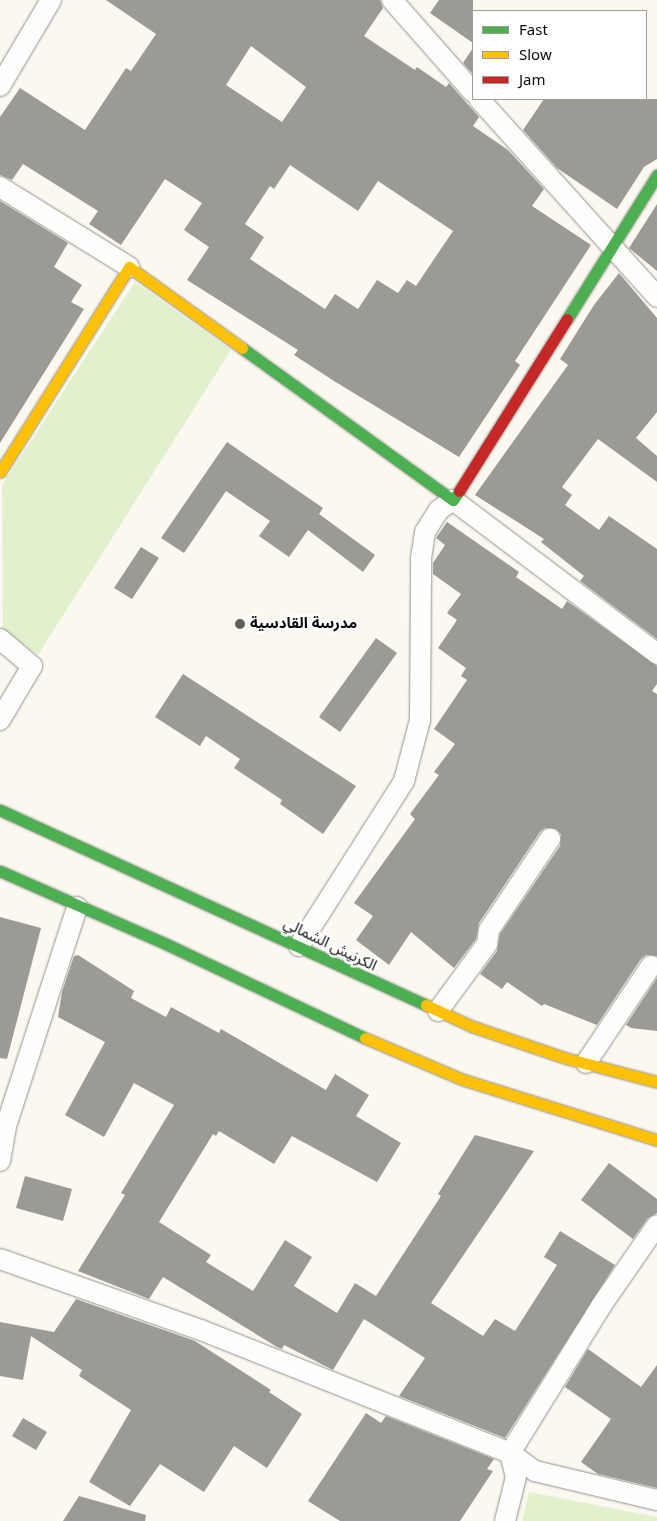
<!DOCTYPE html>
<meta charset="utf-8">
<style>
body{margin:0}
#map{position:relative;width:657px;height:1521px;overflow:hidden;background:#faf8ef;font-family:Georgia,"Noto Sans Arabic",serif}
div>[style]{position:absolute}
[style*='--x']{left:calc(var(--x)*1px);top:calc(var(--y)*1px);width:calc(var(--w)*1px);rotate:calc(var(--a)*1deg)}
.green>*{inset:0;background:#e2f1cd}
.building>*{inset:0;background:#9c9a95}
.roads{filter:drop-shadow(0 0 1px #93928e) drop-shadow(0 0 1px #93928e)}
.street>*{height:20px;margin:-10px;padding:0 10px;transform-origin:10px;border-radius:10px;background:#fefefd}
.fast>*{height:11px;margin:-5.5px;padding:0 5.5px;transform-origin:5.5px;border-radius:5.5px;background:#4caf50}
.slow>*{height:11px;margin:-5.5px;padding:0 5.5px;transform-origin:5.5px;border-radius:5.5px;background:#ffc107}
.jam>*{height:11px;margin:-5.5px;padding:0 5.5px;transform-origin:5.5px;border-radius:5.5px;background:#c62828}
.dots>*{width:14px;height:14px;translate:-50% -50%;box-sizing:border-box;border:2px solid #fff;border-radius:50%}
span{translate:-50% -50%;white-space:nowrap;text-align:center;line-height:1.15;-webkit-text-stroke:5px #fff;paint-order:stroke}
.poi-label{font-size:15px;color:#0b0b0b;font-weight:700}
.left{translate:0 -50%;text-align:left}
.street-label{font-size:15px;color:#0b0b0b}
.legend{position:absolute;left:472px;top:10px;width:175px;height:90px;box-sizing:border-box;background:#fff;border:1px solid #9d9d9d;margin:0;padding:6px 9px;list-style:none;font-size:15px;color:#0b0b0b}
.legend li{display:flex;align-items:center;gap:10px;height:25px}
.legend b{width:25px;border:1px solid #9d9d9d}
</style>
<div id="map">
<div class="green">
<i style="clip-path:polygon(135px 282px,231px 350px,38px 655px,3px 630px,2px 485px)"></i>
<i style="clip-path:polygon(529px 1492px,657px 1517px,657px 1521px,522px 1521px)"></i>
</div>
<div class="building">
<i style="clip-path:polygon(evenodd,106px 0,380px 0,383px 8px,364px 36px,415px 70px,417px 67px,446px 87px,449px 83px,479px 117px,473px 126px,508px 150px,544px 189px,532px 206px,591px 245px,515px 361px,520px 365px,459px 457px,334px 381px,294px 355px,298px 350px,187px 280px,209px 247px,184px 230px,202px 203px,165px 179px,121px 245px,89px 224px,98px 211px,23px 164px,12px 180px,0 175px,0 117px,20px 88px,85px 130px,126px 68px,131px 71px,156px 34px,106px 0,251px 46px,306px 87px,282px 122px,226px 85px,251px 46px,106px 0,290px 165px,358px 211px,378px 181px,453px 231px,416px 286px,407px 280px,398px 293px,377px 280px,358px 309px,335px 294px,325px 309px,250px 259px,264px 237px,245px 224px,270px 186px,274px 189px,290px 165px)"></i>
<i style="clip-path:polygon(439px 0,473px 0,473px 43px,430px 13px)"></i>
<i style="clip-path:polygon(473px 48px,473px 74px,463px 63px)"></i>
<i style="clip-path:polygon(544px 99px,657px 99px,657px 159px,644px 167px,617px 209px,557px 168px,523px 130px)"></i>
<i style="clip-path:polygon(0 201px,68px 243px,54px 267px,82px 285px,71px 302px,84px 309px,0 443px)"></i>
<i style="clip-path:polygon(657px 204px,657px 271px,629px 248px)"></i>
<i style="clip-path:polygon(619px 273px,657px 318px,657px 412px,636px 438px,657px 456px,657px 482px,598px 439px,562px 487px,572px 495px,565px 505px,599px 530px,609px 516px,657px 549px,657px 639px,580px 581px,584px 576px,541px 542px,544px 539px,475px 495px,568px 365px,560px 359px,594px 305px)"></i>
<i style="clip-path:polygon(227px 442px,323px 508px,319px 514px,375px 555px,363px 572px,308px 530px,289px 557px,259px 536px,270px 521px,226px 491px,184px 553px,161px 538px)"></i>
<i style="clip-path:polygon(447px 522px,519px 572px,516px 577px,562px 609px,567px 601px,657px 666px,657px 684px,652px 691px,657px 694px,657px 956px,646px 955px,641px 959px,597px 1025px,544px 1004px,542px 1006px,507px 982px,502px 989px,480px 974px,497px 951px,500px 934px,560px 846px,561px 834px,556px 829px,545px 828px,540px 832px,479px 923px,476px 939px,454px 968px,411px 932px,389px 965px,356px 940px,373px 916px,354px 903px,415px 819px,410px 814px,439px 775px,434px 772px,455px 744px,434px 729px,467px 680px,461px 676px,466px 668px,438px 648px,457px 620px,447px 613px,461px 594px,433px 574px,433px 563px,445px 545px,436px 538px)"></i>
<i style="clip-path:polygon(141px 547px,159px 558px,132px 599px,114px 588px)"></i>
<i style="clip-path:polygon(376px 638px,397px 653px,340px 732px,319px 717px)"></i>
<i style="clip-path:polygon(183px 674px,356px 786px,323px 834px,280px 804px,282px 800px,234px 768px,240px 759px,206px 736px,200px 746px,155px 717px)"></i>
<i style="clip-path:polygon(0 917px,41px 928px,7px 1059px,0 1058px)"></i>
<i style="clip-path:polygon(78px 955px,134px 991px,131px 998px,166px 1017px,171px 1007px,219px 1033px,221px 1029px,326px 1090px,335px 1074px,369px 1095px,356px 1116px,401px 1143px,377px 1182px,292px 1136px,274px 1164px,219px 1131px,216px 1136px,213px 1134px,159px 1222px,211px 1255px,206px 1262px,253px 1291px,285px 1240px,312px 1257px,294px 1286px,337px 1313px,355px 1283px,376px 1296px,441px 1196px,438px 1194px,475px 1135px,534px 1151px,431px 1303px,483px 1336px,495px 1319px,515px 1331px,557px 1265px,544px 1257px,560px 1231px,615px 1265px,505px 1438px,399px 1396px,425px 1358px,364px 1319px,333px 1370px,284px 1345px,282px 1349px,277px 1347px,163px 1277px,149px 1299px,78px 1271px,125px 1195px,121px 1193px,174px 1105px,134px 1083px,104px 1137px,65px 1115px,105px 1042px,58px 1017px,62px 992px,74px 956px)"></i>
<i style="clip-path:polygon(657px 978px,657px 1031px,631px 1028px,626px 1025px)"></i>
<i style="clip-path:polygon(609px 1163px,657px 1199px,657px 1213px,648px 1218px,633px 1239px,581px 1200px)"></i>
<i style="clip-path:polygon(25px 1176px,72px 1189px,63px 1221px,16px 1208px)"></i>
<i style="clip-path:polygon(76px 1299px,195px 1341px,271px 1390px,269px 1392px,302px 1414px,267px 1468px,234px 1446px,204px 1492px,160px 1464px,130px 1506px,89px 1482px,131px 1410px,79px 1376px,82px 1370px,31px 1336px,23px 1380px,0 1376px,0 1322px,54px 1332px)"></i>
<i style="clip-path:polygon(588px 1349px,641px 1387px,657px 1365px,657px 1488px,598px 1474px,581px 1462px,611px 1419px,565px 1387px)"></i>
<i style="clip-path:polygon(366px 1413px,381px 1423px,386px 1416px,494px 1459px,487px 1469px,493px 1471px,460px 1521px,340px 1521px,308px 1501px)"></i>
<i style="clip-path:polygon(23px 1418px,47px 1432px,36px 1450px,12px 1436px)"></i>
<i style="clip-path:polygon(79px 1496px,146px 1515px,145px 1521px,63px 1521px)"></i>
</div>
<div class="roads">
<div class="street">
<i style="--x:392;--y:0;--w:123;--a:48.6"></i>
<i style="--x:0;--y:86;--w:100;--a:-59.3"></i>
<i style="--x:479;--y:99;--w:266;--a:48"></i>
<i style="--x:0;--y:187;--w:152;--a:31.8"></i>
<i style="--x:0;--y:639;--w:42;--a:40.2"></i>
<i style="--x:32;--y:666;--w:63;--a:120.7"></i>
<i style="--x:299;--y:946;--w:196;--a:-57.5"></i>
<i style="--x:404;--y:781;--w:63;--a:-75.3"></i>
<i style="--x:420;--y:720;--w:162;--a:-89.6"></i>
<i style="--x:421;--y:558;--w:26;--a:-81"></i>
<i style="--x:425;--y:532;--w:26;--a:-58"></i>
<i style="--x:439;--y:510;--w:17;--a:-36"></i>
<i style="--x:453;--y:500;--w:256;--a:37"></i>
<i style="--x:438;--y:1011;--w:83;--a:-53.8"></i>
<i style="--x:487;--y:944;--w:14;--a:-82"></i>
<i style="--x:489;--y:930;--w:110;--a:-56.2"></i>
<i style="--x:586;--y:1063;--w:117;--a:-56.2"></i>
<i style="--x:0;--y:1161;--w:39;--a:-80"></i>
<i style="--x:7;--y:1123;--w:227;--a:-72"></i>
<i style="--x:0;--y:1259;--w:213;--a:19.5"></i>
<i style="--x:201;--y:1330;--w:333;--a:21.7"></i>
<i style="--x:510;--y:1453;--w:31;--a:36"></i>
<i style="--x:535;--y:1471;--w:125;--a:13.4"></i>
<i style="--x:505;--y:1521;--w:45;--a:-76"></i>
<i style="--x:516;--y:1477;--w:25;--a:-104"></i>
<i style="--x:510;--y:1453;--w:173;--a:-58.2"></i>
<i style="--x:601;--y:1306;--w:98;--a:-55.3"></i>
</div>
<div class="fast">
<i style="--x:567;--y:319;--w:170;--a:-58"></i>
<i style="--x:242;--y:348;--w:260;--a:35.8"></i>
<i style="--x:453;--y:500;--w:11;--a:-56"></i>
<i style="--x:0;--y:810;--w:469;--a:24.6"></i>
<i style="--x:0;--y:871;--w:179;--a:23.7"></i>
<i style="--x:164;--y:943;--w:222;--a:25.3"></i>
</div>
<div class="slow">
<i style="--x:0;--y:472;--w:242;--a:-57.8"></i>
<i style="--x:129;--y:267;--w:139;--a:35.6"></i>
<i style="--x:426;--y:1005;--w:50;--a:25"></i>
<i style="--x:471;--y:1026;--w:99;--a:18.8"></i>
<i style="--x:565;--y:1058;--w:95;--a:14.6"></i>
<i style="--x:365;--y:1038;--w:104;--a:23.1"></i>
<i style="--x:461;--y:1079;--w:205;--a:17.3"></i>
</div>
<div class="jam">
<i style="--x:459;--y:491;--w:203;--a:-57.9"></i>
</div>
</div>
<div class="dots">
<i style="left:240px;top:624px;background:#5f5e5b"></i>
</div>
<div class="poi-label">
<span class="left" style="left:250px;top:624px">مدرسة القادسية</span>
</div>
<div class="street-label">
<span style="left:330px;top:945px;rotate:26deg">الكرنيش الشمالي</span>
</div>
<ul class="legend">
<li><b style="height:6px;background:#4caf50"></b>Fast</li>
<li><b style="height:6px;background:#ffc107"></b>Slow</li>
<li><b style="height:6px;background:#c62828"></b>Jam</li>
</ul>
</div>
